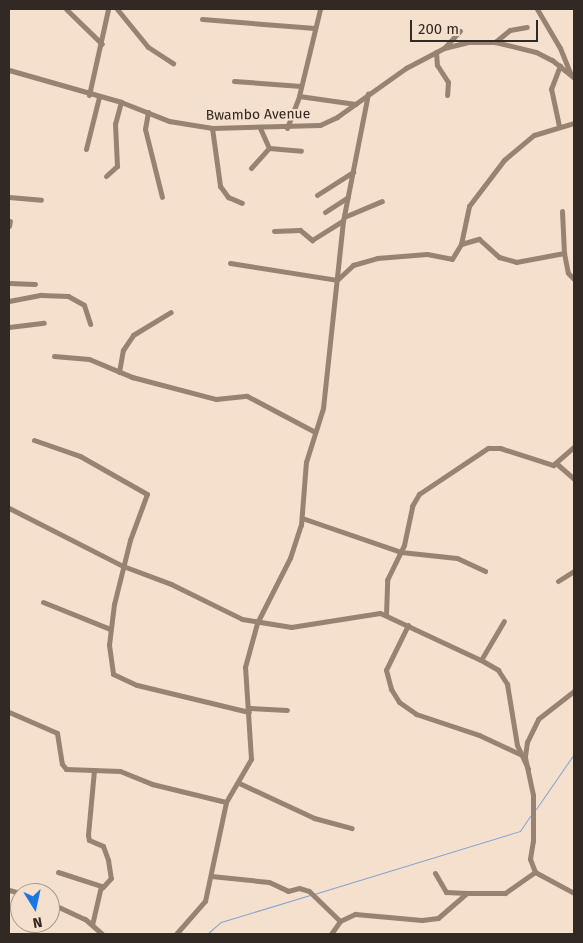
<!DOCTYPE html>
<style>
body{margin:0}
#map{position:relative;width:583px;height:943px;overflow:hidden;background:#f5dfcd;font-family:"Fira Sans",sans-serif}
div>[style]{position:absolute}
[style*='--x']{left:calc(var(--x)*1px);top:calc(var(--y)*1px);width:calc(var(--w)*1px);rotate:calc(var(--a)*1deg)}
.stream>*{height:1px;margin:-0.5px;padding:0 0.5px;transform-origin:0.5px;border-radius:0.5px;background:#81a4d2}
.minor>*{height:5px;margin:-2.5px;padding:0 2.5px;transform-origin:2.5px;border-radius:2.5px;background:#988373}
span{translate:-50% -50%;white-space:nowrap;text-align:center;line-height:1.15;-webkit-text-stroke:4px #f5dfcd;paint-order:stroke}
.street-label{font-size:14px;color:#322923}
.frame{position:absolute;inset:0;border:10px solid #322923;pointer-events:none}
.north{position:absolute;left:10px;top:883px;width:50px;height:50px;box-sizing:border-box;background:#f5dfcd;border:1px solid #a79689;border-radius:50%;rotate:170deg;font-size:14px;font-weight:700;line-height:20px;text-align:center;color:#322923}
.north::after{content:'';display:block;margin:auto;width:18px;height:22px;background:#1b76df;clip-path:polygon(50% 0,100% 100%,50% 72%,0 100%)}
.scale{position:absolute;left:410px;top:20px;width:128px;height:22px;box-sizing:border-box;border:2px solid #322923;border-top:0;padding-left:6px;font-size:15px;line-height:18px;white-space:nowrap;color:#322923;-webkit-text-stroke:4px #f5dfcd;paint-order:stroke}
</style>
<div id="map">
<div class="stream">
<i style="--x:536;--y:809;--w:67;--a:-55.4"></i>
<i style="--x:314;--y:894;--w:215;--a:-17"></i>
<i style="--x:520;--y:831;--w:18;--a:-56"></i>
<i style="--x:207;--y:934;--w:18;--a:-41"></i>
<i style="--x:221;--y:922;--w:93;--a:-16.9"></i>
</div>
<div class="minor">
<i style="--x:66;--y:9;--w:50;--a:44.2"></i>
<i style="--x:117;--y:9;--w:49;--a:50.8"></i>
<i style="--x:148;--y:47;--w:30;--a:33"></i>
<i style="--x:537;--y:9;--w:45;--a:59.5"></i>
<i style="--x:560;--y:48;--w:27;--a:68"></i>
<i style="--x:202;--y:19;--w:113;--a:4.6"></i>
<i style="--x:495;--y:42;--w:19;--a:-39"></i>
<i style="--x:510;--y:30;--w:17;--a:-10"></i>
<i style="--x:445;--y:47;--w:22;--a:-47"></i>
<i style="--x:436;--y:52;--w:13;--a:86"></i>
<i style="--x:437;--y:65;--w:20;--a:57"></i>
<i style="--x:448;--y:82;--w:13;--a:94"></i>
<i style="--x:9;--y:70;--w:116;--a:15.9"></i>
<i style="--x:121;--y:102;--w:52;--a:21.6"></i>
<i style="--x:169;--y:121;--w:44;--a:9.2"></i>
<i style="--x:212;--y:128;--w:108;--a:-1.6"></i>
<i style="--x:320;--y:125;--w:19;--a:-25"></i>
<i style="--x:337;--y:117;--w:85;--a:-35.4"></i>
<i style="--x:406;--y:68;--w:43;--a:-27.8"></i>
<i style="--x:444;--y:48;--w:25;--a:-14"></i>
<i style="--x:468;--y:42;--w:27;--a:0"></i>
<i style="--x:495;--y:42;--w:42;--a:13.7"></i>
<i style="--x:536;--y:52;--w:18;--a:27"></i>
<i style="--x:552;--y:60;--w:28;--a:39"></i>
<i style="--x:234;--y:81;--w:67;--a:4.3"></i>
<i style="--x:89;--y:95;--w:88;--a:-77.5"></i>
<i style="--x:299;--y:96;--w:57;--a:8.1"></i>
<i style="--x:148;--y:112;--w:17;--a:100"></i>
<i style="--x:145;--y:129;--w:70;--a:76"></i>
<i style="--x:559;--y:126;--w:38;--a:-102"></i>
<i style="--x:551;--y:89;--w:25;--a:-69"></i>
<i style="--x:212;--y:128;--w:59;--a:82.1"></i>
<i style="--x:220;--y:186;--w:14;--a:54"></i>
<i style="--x:228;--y:197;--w:15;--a:23"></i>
<i style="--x:260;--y:128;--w:22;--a:66"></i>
<i style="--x:269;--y:148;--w:32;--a:5"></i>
<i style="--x:287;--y:128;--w:34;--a:-69"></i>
<i style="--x:299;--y:96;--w:89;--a:-76.4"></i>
<i style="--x:86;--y:149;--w:54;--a:-76"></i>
<i style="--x:251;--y:168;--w:27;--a:-48"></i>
<i style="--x:106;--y:176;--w:15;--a:-42"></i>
<i style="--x:117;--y:166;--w:42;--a:-92.7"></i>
<i style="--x:115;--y:124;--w:23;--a:-75"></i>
<i style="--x:317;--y:195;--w:43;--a:-32.6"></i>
<i style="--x:9;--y:197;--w:32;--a:5"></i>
<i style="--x:562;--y:211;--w:42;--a:87.3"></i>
<i style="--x:325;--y:212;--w:27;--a:-33"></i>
<i style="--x:344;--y:217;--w:41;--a:-22.8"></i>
<i style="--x:9;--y:226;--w:5;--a:-79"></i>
<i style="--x:274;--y:231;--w:26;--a:-2"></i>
<i style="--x:300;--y:230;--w:16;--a:40"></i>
<i style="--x:312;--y:240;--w:36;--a:-32"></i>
<i style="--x:461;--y:244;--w:19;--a:-16"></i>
<i style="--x:479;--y:239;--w:27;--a:42"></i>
<i style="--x:499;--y:257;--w:18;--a:16"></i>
<i style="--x:516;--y:262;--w:49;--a:-10.6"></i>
<i style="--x:564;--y:253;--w:20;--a:79"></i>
<i style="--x:568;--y:273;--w:8;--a:45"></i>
<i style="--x:230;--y:263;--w:108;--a:9"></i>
<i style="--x:337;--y:280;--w:22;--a:-43"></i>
<i style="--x:353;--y:265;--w:25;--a:-16"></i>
<i style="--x:377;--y:258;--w:50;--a:-4.6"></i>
<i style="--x:427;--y:254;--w:25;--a:11"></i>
<i style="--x:452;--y:259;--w:17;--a:-59"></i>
<i style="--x:461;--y:244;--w:39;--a:-78"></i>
<i style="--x:469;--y:206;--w:58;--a:-52.7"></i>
<i style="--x:504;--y:160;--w:39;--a:-40"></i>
<i style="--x:534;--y:135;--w:42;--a:-16.7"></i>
<i style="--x:9;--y:283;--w:26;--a:2"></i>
<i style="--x:9;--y:301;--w:33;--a:-11"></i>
<i style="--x:41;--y:295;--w:27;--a:2"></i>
<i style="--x:68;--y:296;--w:18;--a:29"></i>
<i style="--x:84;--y:305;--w:20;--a:72"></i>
<i style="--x:9;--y:327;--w:35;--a:-7"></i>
<i style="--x:54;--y:356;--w:35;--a:5"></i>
<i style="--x:89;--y:359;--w:47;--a:22.7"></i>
<i style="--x:132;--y:377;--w:87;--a:14.7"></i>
<i style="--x:216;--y:399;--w:31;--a:-6"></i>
<i style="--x:247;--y:396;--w:77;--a:27.9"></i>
<i style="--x:119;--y:372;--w:22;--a:-80"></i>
<i style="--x:123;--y:350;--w:18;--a:-56"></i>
<i style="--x:133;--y:335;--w:44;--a:-31.2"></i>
<i style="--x:34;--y:440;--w:49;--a:19.2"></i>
<i style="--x:80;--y:456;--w:77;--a:29.6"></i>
<i style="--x:147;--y:494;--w:49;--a:110.3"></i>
<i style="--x:130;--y:540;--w:66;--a:104"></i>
<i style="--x:114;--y:604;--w:41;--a:97"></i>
<i style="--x:109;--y:645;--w:29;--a:82"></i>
<i style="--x:113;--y:674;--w:26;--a:25"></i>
<i style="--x:137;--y:685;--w:115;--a:13.6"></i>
<i style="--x:557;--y:464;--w:23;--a:41"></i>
<i style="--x:9;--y:508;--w:128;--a:27"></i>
<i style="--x:123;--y:566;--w:51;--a:20.6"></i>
<i style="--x:171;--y:584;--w:79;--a:26.2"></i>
<i style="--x:242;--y:619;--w:50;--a:9.3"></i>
<i style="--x:291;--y:627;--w:90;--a:-8.9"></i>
<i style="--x:380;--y:613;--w:111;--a:25"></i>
<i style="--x:481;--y:660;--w:20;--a:30"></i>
<i style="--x:498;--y:670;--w:17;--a:57"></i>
<i style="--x:507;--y:684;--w:62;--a:80.7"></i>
<i style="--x:517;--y:745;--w:26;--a:65"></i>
<i style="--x:302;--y:518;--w:105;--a:19"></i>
<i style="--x:401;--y:552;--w:56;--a:6.1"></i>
<i style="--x:457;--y:558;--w:31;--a:25"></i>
<i style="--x:558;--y:581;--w:19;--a:-32"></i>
<i style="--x:43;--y:602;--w:72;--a:21.9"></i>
<i style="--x:386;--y:615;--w:35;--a:-88"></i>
<i style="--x:387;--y:580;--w:39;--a:-64"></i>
<i style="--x:404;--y:545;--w:40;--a:-78"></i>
<i style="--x:412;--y:506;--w:14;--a:-60"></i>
<i style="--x:419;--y:494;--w:83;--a:-33.7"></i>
<i style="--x:488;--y:448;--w:12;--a:0"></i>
<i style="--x:500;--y:448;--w:56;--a:17.8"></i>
<i style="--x:553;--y:465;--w:28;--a:-41"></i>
<i style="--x:408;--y:625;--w:50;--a:116.1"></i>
<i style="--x:386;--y:670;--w:20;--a:75"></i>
<i style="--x:391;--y:689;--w:15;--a:58"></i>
<i style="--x:399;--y:702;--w:21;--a:35"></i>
<i style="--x:416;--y:714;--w:66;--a:18.4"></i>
<i style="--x:479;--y:735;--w:45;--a:24.9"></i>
<i style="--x:481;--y:660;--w:45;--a:-59.5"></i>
<i style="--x:249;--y:708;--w:38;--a:3"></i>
<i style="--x:9;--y:712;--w:52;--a:23.6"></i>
<i style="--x:57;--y:733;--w:31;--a:81"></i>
<i style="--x:62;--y:764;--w:6;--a:51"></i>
<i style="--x:66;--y:769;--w:54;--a:2.1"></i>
<i style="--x:120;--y:771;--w:35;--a:22"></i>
<i style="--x:152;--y:784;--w:76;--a:13.7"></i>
<i style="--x:94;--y:770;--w:65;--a:95.3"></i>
<i style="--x:88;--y:835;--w:5;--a:79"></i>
<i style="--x:89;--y:840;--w:15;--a:23"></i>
<i style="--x:103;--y:846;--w:15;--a:70"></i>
<i style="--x:108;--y:860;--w:18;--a:81"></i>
<i style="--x:111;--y:878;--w:13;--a:132"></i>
<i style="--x:239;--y:783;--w:83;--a:25"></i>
<i style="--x:314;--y:818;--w:39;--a:15"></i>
<i style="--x:58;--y:872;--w:45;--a:18"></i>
<i style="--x:101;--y:886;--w:39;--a:103"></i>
<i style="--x:535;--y:872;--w:14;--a:-111"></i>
<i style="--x:530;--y:859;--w:18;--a:-81"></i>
<i style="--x:533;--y:841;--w:46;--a:-90"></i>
<i style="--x:533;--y:795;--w:40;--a:-102"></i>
<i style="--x:525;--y:756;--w:14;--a:-82"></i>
<i style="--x:527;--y:742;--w:25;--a:-64"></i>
<i style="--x:538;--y:719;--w:46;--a:-37.9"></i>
<i style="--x:435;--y:873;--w:22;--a:60"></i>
<i style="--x:446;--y:892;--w:21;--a:3"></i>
<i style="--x:211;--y:876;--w:58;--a:5.9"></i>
<i style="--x:269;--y:882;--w:21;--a:25"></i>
<i style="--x:288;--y:891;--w:11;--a:-15"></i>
<i style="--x:299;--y:888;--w:10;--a:17"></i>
<i style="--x:309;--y:891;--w:43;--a:44.1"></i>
<i style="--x:9;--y:890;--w:11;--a:15"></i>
<i style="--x:50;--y:903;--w:38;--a:25"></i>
<i style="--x:85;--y:919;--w:23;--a:41"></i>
<i style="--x:176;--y:934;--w:44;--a:-48.7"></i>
<i style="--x:205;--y:901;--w:101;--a:-78"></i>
<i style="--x:226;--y:802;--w:50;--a:-59.8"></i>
<i style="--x:251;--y:759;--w:92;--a:-93.7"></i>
<i style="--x:245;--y:667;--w:46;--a:-74.7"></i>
<i style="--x:257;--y:623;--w:73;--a:-63.1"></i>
<i style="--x:290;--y:558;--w:35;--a:-72"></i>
<i style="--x:301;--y:525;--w:63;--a:-85.5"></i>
<i style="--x:306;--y:462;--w:57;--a:-72.5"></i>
<i style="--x:323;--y:408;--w:188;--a:-83.9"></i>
<i style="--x:343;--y:221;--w:130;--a:-78.9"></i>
<i style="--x:331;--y:934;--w:16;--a:-55"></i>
<i style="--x:340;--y:921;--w:17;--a:-25"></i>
<i style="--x:355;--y:914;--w:67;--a:5.1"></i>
<i style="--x:422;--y:920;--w:16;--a:-7"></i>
<i style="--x:438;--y:918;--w:38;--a:-41"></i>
<i style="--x:467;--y:893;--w:38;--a:0"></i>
<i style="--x:505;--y:893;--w:37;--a:-35"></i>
<i style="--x:535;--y:872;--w:44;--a:28.3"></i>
</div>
<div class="street-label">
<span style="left:258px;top:115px;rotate:-1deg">Bwambo Avenue</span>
</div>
<div class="frame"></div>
<div class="north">N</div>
<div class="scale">200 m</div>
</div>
